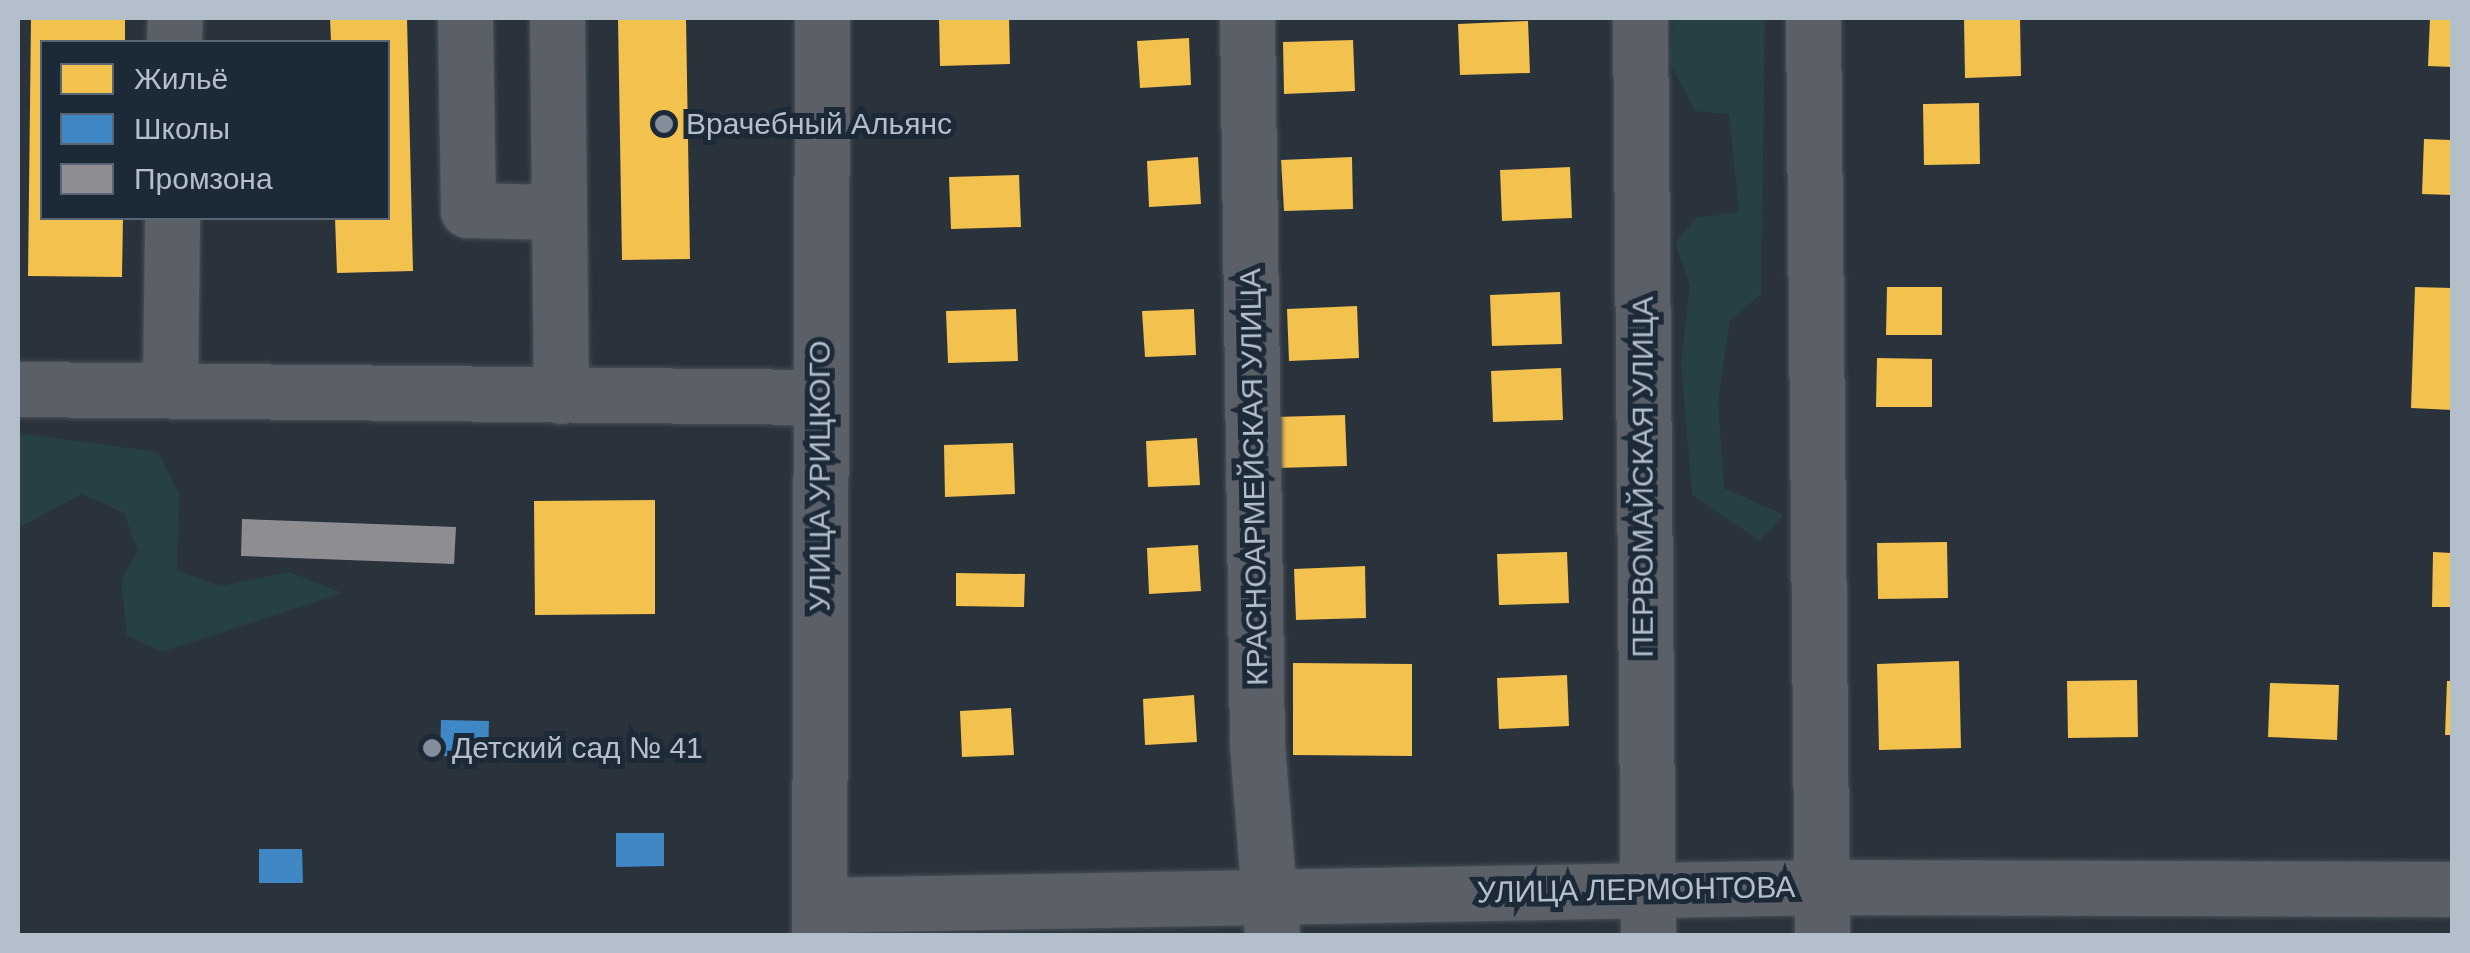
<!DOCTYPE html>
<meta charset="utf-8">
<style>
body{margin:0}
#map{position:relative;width:2470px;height:953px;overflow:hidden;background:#2a333c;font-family:Arial,sans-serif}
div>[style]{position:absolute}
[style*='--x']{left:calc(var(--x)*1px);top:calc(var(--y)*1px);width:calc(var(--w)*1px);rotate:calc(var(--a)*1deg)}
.green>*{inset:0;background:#264043}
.homes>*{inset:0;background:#f2c14e}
.schools>*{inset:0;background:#3f88c5}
.industry>*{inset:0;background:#8d8d92}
.roads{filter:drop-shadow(0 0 2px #484f56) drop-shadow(0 0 2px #484f56)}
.minor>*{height:55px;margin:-27.5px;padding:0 27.5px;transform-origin:27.5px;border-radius:27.5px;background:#5b6068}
.dots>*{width:28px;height:28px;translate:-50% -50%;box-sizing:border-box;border:5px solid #1c2937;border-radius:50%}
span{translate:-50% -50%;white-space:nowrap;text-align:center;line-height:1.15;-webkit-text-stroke:10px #1c2937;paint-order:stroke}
.poi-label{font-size:30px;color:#b4bfcc}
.left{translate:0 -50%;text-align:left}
.street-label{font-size:30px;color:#b4bfcc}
.frame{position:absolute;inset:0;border:20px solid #b4bfcc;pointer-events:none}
.legend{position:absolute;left:40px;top:40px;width:350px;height:180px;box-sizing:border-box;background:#1c2937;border:2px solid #596573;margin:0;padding:12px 18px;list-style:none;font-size:30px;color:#b4bfcc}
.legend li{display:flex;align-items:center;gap:20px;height:50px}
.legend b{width:50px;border:2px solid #596573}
</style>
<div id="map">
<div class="green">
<i style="clip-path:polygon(1673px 18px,1765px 18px,1761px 294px,1730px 321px,1718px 399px,1724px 488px,1784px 515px,1760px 541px,1692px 495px,1681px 362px,1690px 285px,1675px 243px,1696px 218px,1739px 212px,1729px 114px,1695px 111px,1670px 63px)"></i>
<i style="clip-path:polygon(18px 433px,158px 452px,179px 494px,177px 571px,222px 586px,288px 572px,343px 593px,162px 652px,127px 636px,121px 580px,138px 551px,124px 513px,82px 494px,18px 528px)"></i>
</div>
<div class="homes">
<i style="clip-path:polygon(31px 18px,125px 18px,125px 42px,42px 42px,42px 218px,123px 218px,122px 277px,28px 276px)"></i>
<i style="clip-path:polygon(330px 18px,407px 18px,413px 271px,337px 273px,335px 218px,388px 218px,388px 42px,331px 42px)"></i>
<i style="clip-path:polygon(618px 18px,686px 18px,690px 259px,622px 260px)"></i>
<i style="clip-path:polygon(939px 18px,1009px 18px,1010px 64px,940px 66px)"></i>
<i style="clip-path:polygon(1964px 18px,2020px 18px,2021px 76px,1965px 78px)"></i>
<i style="clip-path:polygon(2430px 18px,2452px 18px,2452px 67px,2428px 66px)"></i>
<i style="clip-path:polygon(1528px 21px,1530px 73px,1460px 75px,1458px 24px)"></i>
<i style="clip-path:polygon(1189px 38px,1191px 85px,1140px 88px,1137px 41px)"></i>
<i style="clip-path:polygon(1353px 40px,1355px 91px,1284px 94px,1283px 42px)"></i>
<i style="clip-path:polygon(1979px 103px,1980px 164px,1924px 165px,1923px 104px)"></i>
<i style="clip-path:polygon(2424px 139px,2452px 140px,2452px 195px,2422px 194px)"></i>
<i style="clip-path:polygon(1198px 157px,1201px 204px,1149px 207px,1147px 161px)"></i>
<i style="clip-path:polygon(1352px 157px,1353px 209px,1284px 211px,1281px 160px)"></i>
<i style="clip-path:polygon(1570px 167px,1572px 218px,1502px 221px,1500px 170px)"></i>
<i style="clip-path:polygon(1019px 175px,1021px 227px,951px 229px,949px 177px)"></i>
<i style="clip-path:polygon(1887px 287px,1942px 287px,1942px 335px,1886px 335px)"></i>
<i style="clip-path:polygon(2415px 287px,2452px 288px,2452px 410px,2411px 408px)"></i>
<i style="clip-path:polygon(1560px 292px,1562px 344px,1492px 346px,1490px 295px)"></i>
<i style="clip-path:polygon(1357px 306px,1359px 358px,1289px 361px,1287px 309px)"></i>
<i style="clip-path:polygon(1016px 309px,1018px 361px,948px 363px,946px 311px)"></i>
<i style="clip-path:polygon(1194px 309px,1196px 355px,1145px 357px,1142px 311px)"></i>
<i style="clip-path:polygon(1877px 358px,1932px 359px,1932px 407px,1876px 407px)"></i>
<i style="clip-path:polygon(1561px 368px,1563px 420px,1493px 422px,1491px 371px)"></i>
<i style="clip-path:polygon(1345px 415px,1347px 466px,1277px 468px,1275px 417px)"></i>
<i style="clip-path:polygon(1197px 438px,1200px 485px,1148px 487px,1146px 441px)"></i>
<i style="clip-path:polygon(1013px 443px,1015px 494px,945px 497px,944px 445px)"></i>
<i style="clip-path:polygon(655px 500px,655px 614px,535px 615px,534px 501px)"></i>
<i style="clip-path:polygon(1947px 542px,1948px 598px,1878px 599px,1877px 543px)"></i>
<i style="clip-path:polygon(1198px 545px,1201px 591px,1149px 594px,1147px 548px)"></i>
<i style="clip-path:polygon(1567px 552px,1569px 603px,1499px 605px,1497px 554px)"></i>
<i style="clip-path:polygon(2433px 552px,2452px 553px,2452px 607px,2432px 607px)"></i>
<i style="clip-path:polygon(1365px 566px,1366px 618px,1296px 620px,1294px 569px)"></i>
<i style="clip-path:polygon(956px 573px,1025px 574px,1024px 607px,956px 606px)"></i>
<i style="clip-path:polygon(1959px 661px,1961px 748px,1879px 750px,1877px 664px)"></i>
<i style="clip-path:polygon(1293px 663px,1412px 664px,1412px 756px,1293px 755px)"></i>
<i style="clip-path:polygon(1567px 675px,1569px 726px,1499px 729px,1497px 678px)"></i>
<i style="clip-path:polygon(2137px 680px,2138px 737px,2068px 738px,2067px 681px)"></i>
<i style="clip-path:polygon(2447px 681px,2452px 681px,2452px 735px,2445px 735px)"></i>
<i style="clip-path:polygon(2270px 683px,2339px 685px,2337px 740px,2268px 737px)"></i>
<i style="clip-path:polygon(1194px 695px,1197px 742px,1145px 745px,1143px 699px)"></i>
<i style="clip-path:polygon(1011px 708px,1014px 755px,962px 757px,960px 711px)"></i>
</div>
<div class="schools">
<i style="clip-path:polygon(441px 720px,489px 721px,488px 757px,440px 756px)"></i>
<i style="clip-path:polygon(616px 833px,664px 833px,664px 866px,616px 867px)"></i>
<i style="clip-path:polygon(259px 849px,302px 849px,303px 883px,259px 883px)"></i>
</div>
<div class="industry">
<i style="clip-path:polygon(242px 519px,456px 527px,454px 564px,241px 556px)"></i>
</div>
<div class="roads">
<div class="minor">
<i style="--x:465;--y:18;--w:192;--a:89.1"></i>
<i style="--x:468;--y:210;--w:91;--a:1.3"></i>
<i style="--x:557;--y:18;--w:378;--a:89.4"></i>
<i style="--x:1247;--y:18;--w:726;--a:89.21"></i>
<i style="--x:1257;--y:744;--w:193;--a:85.5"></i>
<i style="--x:1640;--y:18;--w:918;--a:89.5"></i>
<i style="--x:1813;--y:18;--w:918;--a:89.44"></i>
<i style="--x:174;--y:42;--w:24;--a:-88"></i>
<i style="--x:18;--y:389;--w:802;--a:0.57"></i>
<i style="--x:170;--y:390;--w:172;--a:-89.3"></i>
<i style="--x:820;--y:905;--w:1001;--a:-1.03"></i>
<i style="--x:1821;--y:887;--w:631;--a:0.18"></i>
<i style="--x:819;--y:936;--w:918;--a:-89.81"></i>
</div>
</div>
<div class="dots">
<i style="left:664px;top:124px;background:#848e9a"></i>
<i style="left:432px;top:748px;background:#848e9a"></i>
</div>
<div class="poi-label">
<span class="left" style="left:686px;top:124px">Врачебный Альянс</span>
<span class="left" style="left:452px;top:748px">Детский сад № 41</span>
</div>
<div class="street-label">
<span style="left:820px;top:476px;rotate:-90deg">УЛИЦА УРИЦКОГО</span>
<span style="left:1254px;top:477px;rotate:-91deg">КРАСНОАРМЕЙСКАЯ УЛИЦА</span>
<span style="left:1643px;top:477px;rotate:-90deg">ПЕРВОМАЙСКАЯ УЛИЦА</span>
<span style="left:1636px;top:890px;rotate:-1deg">УЛИЦА ЛЕРМОНТОВА</span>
</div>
<div class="frame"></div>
<ul class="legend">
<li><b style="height:28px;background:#f2c14e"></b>Жильё</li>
<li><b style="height:28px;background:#3f88c5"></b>Школы</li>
<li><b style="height:28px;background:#8d8d92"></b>Промзона</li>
</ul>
</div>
